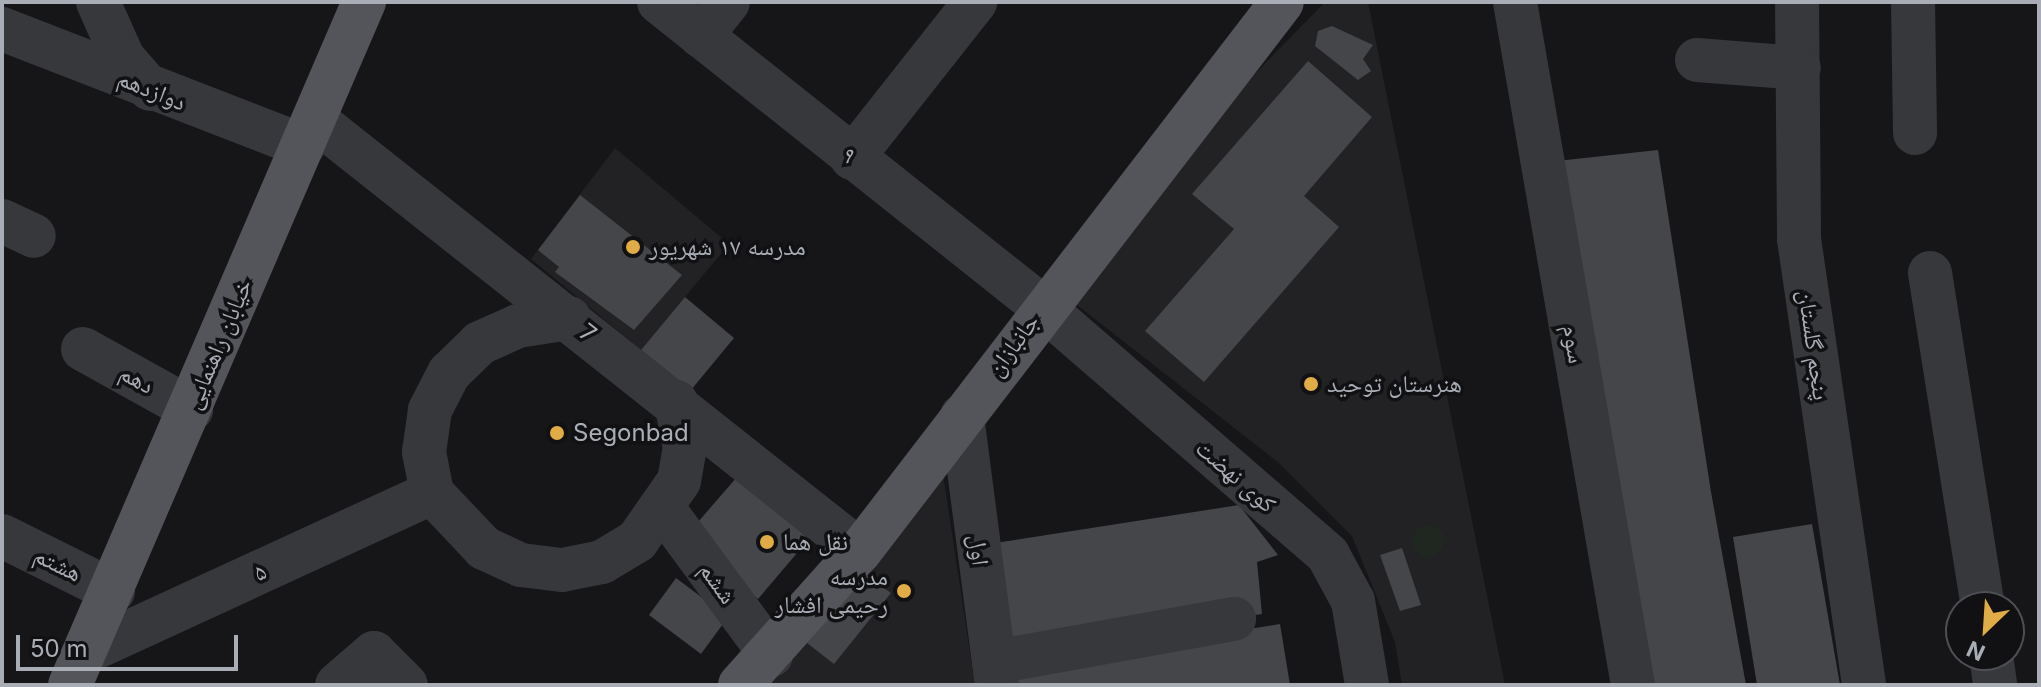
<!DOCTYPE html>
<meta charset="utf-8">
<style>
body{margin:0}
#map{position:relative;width:2041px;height:687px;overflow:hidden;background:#161618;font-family:Inter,"Noto Naskh Arabic",sans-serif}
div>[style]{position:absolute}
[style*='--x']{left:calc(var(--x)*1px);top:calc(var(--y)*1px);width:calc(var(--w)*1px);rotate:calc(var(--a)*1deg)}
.built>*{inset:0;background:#222224}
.green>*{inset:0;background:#202721}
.round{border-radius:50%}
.building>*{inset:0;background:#45464a}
.minor>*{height:44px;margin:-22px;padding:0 22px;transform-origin:22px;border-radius:22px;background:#37383c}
.major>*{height:44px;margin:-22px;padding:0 22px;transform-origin:22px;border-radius:22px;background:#54555b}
.dots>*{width:22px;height:22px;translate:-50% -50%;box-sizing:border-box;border:4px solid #111113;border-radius:50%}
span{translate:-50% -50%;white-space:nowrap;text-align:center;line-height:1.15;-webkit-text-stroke:7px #111113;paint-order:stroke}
.street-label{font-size:24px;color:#a9adb6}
.poi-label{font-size:24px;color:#a9adb6}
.left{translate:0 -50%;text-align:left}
.right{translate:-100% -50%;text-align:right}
.frame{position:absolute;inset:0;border:4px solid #a9adb6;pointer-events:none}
.north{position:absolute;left:1945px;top:591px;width:80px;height:80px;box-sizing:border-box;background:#111113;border:2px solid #4e4f54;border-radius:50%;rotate:205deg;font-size:22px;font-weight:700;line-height:32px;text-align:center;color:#a9adb6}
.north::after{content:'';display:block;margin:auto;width:28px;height:36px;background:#dfac46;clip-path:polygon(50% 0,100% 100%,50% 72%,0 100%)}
.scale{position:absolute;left:16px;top:635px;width:222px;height:36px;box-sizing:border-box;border:4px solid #a9adb6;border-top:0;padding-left:10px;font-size:24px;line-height:28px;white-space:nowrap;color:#a9adb6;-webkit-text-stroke:6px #111113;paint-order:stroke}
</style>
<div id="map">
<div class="built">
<i style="clip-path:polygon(1325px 2px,1368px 2px,1505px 685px,1402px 685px,1395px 642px,1352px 536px,1279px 463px,1077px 305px,1238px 91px)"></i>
<i style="clip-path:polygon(615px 148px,729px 244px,641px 350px,531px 259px)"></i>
<i style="clip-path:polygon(943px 474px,975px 685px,760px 685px)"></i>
</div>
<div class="green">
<i class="round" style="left:1412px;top:525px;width:32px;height:32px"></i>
</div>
<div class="building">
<i style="clip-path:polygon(1332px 26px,1373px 45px,1363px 59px,1371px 71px,1358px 80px,1315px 46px,1318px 31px)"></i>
<i style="clip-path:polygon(1308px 61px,1372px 117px,1304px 196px,1339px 227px,1204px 382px,1145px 331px,1234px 229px,1192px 194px)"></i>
<i style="clip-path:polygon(1658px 150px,1711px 492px,1746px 685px,1647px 685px,1557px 161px)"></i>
<i style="clip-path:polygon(580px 195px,682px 275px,634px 330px,555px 272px,559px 267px,538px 250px)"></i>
<i style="clip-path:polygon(685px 297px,734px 338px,691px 390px,641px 350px)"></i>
<i style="clip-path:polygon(737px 477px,809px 539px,758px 599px,685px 537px)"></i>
<i style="clip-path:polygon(1239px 505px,1278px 555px,1257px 562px,1262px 614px,1013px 653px,995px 543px)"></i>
<i style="clip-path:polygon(1812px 524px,1840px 685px,1757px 685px,1733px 537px)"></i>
<i style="clip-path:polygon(1402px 548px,1421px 605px,1400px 611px,1380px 555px)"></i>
<i style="clip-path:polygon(866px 575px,891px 593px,834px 664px,807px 643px)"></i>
<i style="clip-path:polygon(676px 578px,728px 617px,701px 654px,649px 615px)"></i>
<i style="clip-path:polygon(1280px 624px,1290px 685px,1011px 685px,1008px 669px)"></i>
</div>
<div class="minor">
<i style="--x:98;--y:2;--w:61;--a:65.9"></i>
<i style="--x:123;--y:58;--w:41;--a:48.9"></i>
<i style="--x:659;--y:2;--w:488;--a:38.5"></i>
<i style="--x:1041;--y:306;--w:380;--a:40.9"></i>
<i style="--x:1328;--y:555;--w:52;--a:61.5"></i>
<i style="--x:1353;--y:601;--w:85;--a:80.5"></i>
<i style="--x:1515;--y:2;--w:693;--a:80.2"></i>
<i style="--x:1797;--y:2;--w:237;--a:89.5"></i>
<i style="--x:1799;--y:239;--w:451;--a:81.7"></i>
<i style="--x:1913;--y:2;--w:131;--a:89.1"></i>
<i style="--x:2;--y:29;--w:323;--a:21.2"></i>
<i style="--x:701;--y:36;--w:43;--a:-51.5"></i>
<i style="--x:1697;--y:60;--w:102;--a:4.5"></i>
<i style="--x:314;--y:119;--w:696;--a:38.35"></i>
<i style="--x:852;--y:158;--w:199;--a:-51.7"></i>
<i style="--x:2;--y:221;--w:35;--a:25"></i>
<i style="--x:1930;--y:273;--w:338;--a:81"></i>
<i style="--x:569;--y:318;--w:52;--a:171.1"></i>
<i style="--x:518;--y:326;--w:42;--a:155.9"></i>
<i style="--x:480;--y:343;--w:43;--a:135.9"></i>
<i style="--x:449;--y:373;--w:42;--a:117.2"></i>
<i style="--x:430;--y:410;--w:42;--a:98.1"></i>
<i style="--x:424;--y:452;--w:42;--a:79"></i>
<i style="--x:432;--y:493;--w:76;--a:46.6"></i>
<i style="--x:484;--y:548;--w:41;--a:24.7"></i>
<i style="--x:521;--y:565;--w:41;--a:7"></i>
<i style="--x:562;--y:570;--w:41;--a:-11.3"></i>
<i style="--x:602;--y:562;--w:41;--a:-31"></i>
<i style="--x:637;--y:541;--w:73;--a:-55"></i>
<i style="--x:679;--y:481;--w:34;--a:-80"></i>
<i style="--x:685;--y:448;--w:47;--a:-101.1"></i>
<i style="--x:83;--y:349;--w:124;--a:29.1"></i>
<i style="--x:962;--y:416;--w:271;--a:82.6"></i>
<i style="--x:665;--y:511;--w:179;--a:53.6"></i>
<i style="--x:2;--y:536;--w:124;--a:26.4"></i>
<i style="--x:88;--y:651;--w:379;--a:-24.7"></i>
<i style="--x:1991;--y:655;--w:30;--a:82"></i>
<i style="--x:994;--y:662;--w:244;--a:-10.2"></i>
<i style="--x:337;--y:685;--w:49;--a:-40.9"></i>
<i style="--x:374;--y:653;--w:45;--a:45"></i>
</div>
<div class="major">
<i style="--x:70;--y:685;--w:744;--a:-66.71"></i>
<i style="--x:740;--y:685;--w:180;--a:-48.2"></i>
<i style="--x:860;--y:551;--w:692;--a:-52.45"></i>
</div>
<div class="dots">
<i style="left:633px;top:247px;background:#dfac46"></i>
<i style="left:1311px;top:384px;background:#dfac46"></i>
<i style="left:557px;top:433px;background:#dfac46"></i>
<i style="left:767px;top:542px;background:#dfac46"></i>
<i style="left:904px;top:591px;background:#dfac46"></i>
</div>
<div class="street-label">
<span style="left:152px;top:90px;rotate:22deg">دوازدهم</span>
<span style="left:849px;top:155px;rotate:39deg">۹</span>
<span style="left:588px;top:333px;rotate:38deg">7</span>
<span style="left:218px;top:344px;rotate:-67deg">خیابان راهنمایی</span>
<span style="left:1574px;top:344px;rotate:80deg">سوم</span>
<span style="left:1013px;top:345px;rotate:-54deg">جانبازان</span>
<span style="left:1814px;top:345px;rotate:82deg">پنجم گلستان</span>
<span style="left:137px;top:379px;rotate:29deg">دهم</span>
<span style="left:1236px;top:476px;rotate:41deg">کوی نهضت</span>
<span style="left:979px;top:550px;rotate:83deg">اول</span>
<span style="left:58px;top:564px;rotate:26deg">هشتم</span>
<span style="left:260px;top:572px;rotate:-25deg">۵</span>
<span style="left:718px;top:583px;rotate:54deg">ششم</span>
</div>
<div class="poi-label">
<span class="left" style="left:649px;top:247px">مدرسه ۱۷ شهریور</span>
<span class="left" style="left:1327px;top:384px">هنرستان توحید</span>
<span class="left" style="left:573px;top:433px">Segonbad</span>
<span class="left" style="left:783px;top:542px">نقل هما</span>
<span class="right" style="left:888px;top:591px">مدرسه<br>رحیمی افشار</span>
</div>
<div class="frame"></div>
<div class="north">N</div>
<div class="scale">50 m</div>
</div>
